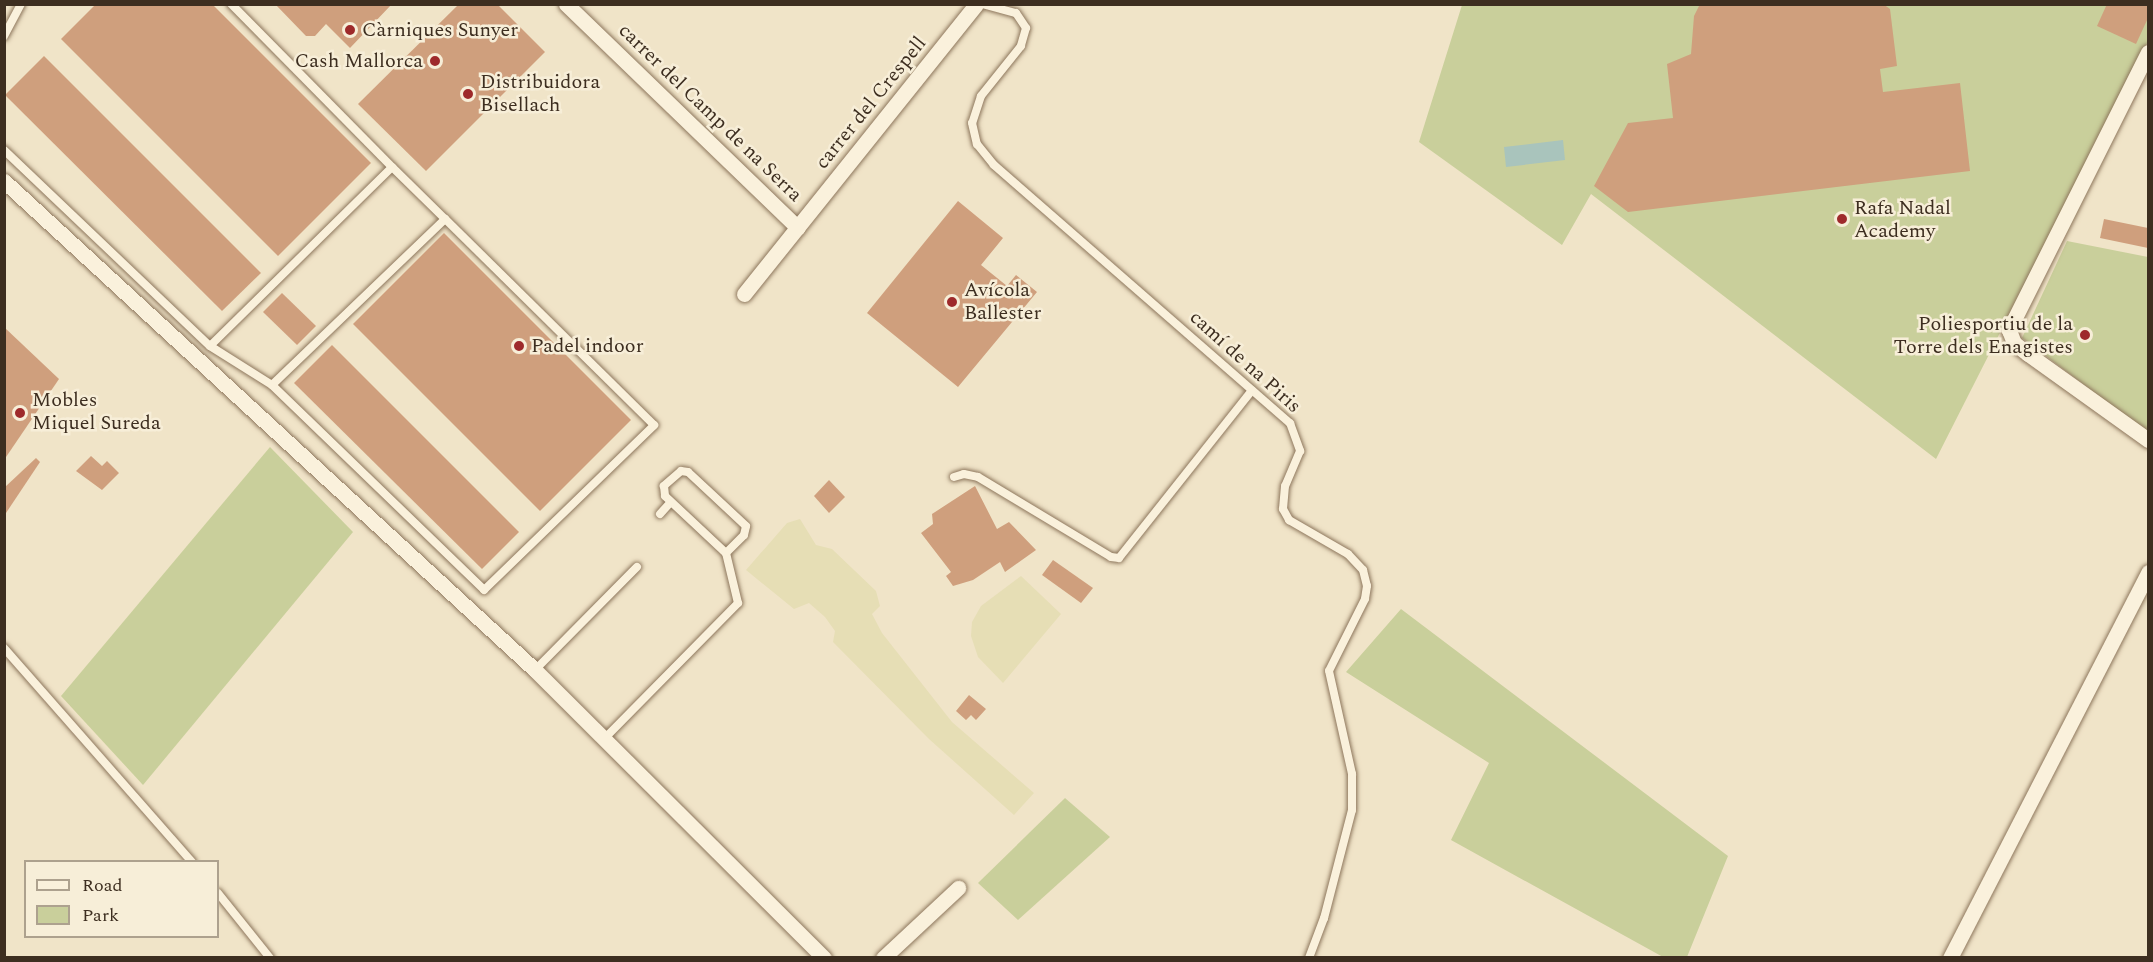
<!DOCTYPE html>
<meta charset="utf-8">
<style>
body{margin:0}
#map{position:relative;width:2153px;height:962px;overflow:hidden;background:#f0e4c8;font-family:Spectral,serif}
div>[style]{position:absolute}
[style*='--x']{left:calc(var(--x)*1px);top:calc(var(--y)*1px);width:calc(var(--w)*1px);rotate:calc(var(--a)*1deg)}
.farmland>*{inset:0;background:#e6deb5}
.green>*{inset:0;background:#c9cf9b}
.water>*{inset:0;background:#a9c4bc}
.building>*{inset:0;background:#cf9f7d}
.roads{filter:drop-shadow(0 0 2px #8d765c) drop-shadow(0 0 2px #8d765c)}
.service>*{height:8px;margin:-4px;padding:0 4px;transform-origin:4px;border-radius:4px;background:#faf1dc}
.minor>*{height:15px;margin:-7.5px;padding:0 7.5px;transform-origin:7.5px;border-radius:7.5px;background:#faf1dc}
.dots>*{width:16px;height:16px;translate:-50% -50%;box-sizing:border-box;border:3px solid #f7eed8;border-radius:50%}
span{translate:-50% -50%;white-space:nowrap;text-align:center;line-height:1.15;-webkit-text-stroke:5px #f7eed8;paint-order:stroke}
.poi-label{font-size:20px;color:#3d2e20}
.left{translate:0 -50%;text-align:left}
.right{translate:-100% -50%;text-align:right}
.street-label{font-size:20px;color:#3d2e20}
.frame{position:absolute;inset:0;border:6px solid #3d2e20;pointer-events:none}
.legend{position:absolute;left:24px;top:860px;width:195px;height:78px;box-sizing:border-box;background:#f7eed8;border:2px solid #ada18e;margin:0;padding:8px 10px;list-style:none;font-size:18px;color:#3d2e20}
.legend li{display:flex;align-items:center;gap:12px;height:30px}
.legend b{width:30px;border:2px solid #ada18e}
</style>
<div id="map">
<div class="farmland">
<i style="clip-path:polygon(800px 519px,816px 545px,832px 549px,876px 591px,880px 606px,872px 614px,882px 633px,952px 722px,1034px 793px,1014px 815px,929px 739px,833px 642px,835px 631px,825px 617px,809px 603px,794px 609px,746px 570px,787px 523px)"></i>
<i style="clip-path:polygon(1021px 576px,1061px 614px,1003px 683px,978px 657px,971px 636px,972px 622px,981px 606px)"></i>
</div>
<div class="green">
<i style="clip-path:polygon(1462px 5px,2148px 5px,2148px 41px,1936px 459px,1591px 194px,1562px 245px,1419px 142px)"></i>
<i style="clip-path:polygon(2067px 241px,2148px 257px,2148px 433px,2022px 338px)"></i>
<i style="clip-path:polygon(270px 447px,353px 532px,143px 785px,61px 696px)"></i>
<i style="clip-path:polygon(1401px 609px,1728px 856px,1687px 957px,1663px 957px,1451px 840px,1489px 763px,1346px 672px)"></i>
<i style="clip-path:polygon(1065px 798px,1110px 837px,1018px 920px,978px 883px)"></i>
</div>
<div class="water">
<i style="clip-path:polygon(1563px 140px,1565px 160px,1506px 167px,1504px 147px)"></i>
</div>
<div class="building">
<i style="clip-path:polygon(96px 4px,212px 4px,371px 163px,278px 256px,61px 39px)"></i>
<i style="clip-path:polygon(275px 4px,392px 4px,350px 48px,326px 24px,315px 36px,306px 36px)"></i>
<i style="clip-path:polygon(459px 4px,497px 4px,545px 52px,426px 171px,358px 104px)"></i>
<i style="clip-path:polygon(1700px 4px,1883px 4px,1890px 9px,1897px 66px,1880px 69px,1883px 92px,1960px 83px,1970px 171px,1628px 212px,1594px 186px,1628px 123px,1673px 118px,1667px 64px,1691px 54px,1694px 16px)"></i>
<i style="clip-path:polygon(2107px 4px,2148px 4px,2148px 18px,2136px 44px,2097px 26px)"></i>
<i style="clip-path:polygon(44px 56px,261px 273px,222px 311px,5px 95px)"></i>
<i style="clip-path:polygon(958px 201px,1003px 238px,981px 265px,1007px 286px,1016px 275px,1037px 292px,958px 387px,867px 313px)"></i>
<i style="clip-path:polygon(2104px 219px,2148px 228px,2148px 248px,2100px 238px)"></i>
<i style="clip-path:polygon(444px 233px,631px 420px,540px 511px,353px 324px)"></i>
<i style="clip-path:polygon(282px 293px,316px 326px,297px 345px,263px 312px)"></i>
<i style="clip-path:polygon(4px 327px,59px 379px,4px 460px)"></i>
<i style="clip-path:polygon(332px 345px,519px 532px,482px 569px,294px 383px)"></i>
<i style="clip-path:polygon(91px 456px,102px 466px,107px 461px,119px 473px,102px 490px,76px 471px)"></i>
<i style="clip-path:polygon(36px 458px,40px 462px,4px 516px,4px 488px)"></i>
<i style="clip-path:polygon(829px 480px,845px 497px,829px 513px,814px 496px)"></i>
<i style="clip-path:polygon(975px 486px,997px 529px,1009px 522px,1036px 550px,1005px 572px,1000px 562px,973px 580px,953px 586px,946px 576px,951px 572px,921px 533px,933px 524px,932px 514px)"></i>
<i style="clip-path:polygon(1053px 560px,1093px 588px,1081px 603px,1042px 575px)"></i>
<i style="clip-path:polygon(969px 695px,986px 709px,976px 720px,971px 715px,966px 720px,956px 711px)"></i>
</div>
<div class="roads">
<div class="service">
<i style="--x:982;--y:4;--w:35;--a:15"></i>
<i style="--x:1016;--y:13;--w:18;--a:56"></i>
<i style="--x:1026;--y:28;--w:19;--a:106"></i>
<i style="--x:1021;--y:46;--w:64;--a:128.7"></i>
<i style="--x:981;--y:96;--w:28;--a:108"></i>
<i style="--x:972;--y:123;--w:22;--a:77"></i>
<i style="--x:977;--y:144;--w:27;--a:51"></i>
<i style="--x:994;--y:165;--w:393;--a:41.1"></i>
<i style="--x:1290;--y:423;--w:30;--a:70"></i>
<i style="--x:1300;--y:451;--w:38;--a:113"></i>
<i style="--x:1285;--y:486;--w:23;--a:95"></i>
<i style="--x:1283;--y:509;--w:13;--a:61"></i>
<i style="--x:1289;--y:520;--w:68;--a:30"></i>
<i style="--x:1348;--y:554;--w:22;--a:47"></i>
<i style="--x:1363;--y:570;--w:16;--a:76"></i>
<i style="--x:1367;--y:586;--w:13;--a:99"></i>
<i style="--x:1365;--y:599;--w:80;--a:116.6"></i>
<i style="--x:1329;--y:671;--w:106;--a:77.4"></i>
<i style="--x:1352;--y:774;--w:36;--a:90"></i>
<i style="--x:1352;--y:810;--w:112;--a:104.5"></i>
<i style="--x:1324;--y:918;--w:43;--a:110.6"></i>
<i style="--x:4;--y:36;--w:36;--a:-62"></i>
<i style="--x:4;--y:150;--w:284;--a:43.6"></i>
<i style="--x:210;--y:346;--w:255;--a:-44.5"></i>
<i style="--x:392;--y:167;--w:229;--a:-134.6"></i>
<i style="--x:210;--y:346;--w:73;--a:32.2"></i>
<i style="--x:272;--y:385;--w:240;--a:-43.8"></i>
<i style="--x:445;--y:219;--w:74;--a:-135.5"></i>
<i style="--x:272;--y:385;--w:295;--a:44"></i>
<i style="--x:484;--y:590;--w:237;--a:-44.1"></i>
<i style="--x:654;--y:425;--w:293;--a:-135.4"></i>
<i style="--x:954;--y:477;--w:10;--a:-17"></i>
<i style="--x:964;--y:474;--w:14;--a:12"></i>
<i style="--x:978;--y:477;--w:155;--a:31"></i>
<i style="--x:1111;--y:557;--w:8;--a:7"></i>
<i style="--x:1119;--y:558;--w:214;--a:-51.6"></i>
<i style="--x:660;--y:514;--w:15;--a:-48"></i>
<i style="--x:4;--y:648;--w:285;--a:48.7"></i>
<i style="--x:535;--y:670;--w:145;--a:-45.3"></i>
<i style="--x:604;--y:739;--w:191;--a:-45.4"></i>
<i style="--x:738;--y:603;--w:51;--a:-103.5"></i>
<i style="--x:726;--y:553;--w:25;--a:-45"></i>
<i style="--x:744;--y:535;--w:9;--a:-77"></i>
<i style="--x:746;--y:526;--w:79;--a:-137"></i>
<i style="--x:688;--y:472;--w:7;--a:-172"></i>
<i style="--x:681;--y:471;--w:23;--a:139"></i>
<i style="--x:664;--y:486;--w:10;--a:84"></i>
<i style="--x:665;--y:496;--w:83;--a:43.1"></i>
<i style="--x:218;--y:893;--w:83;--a:51.3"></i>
</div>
<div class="minor">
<i style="--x:566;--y:4;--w:322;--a:44"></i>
<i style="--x:2148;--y:52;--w:311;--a:116.6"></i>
<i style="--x:2009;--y:330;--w:14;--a:69"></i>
<i style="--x:2014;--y:343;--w:18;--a:38"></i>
<i style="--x:2028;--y:354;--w:148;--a:35.6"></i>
<i style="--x:4;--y:181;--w:722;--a:42.64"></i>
<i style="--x:535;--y:670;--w:408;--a:44.9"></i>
<i style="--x:744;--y:294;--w:371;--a:-51.3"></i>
<i style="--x:883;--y:958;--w:103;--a:-43"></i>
<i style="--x:1950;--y:958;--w:434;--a:-62.8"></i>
</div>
</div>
<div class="dots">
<i style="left:350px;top:30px;background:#9e2a2b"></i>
<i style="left:435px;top:61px;background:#9e2a2b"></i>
<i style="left:468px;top:94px;background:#9e2a2b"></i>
<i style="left:1842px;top:219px;background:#9e2a2b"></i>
<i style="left:952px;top:302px;background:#9e2a2b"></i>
<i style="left:2085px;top:335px;background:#9e2a2b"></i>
<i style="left:519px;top:346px;background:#9e2a2b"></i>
<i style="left:20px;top:413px;background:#9e2a2b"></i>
</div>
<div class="poi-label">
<span class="left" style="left:362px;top:30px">Càrniques Sunyer</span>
<span class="right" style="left:423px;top:61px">Cash Mallorca</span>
<span class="left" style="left:480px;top:94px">Distribuidora<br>Bisellach</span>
<span class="left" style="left:1854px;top:220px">Rafa Nadal<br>Academy</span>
<span class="left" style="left:964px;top:302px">Avícola<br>Ballester</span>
<span class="right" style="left:2073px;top:336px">Poliesportiu de la<br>Torre dels Enagistes</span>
<span class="left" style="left:531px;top:346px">Padel indoor</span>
<span class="left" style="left:32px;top:412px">Mobles<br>Miquel Sureda</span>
</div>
<div class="street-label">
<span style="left:871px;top:103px;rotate:-51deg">carrer del Crespell</span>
<span style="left:710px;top:113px;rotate:44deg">carrer del Camp de na Serra</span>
<span style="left:1245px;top:362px;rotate:42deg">camí de na Piris</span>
</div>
<div class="frame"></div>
<ul class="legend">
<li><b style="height:8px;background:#faf1dc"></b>Road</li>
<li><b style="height:16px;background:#c9cf9b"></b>Park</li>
</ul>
</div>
